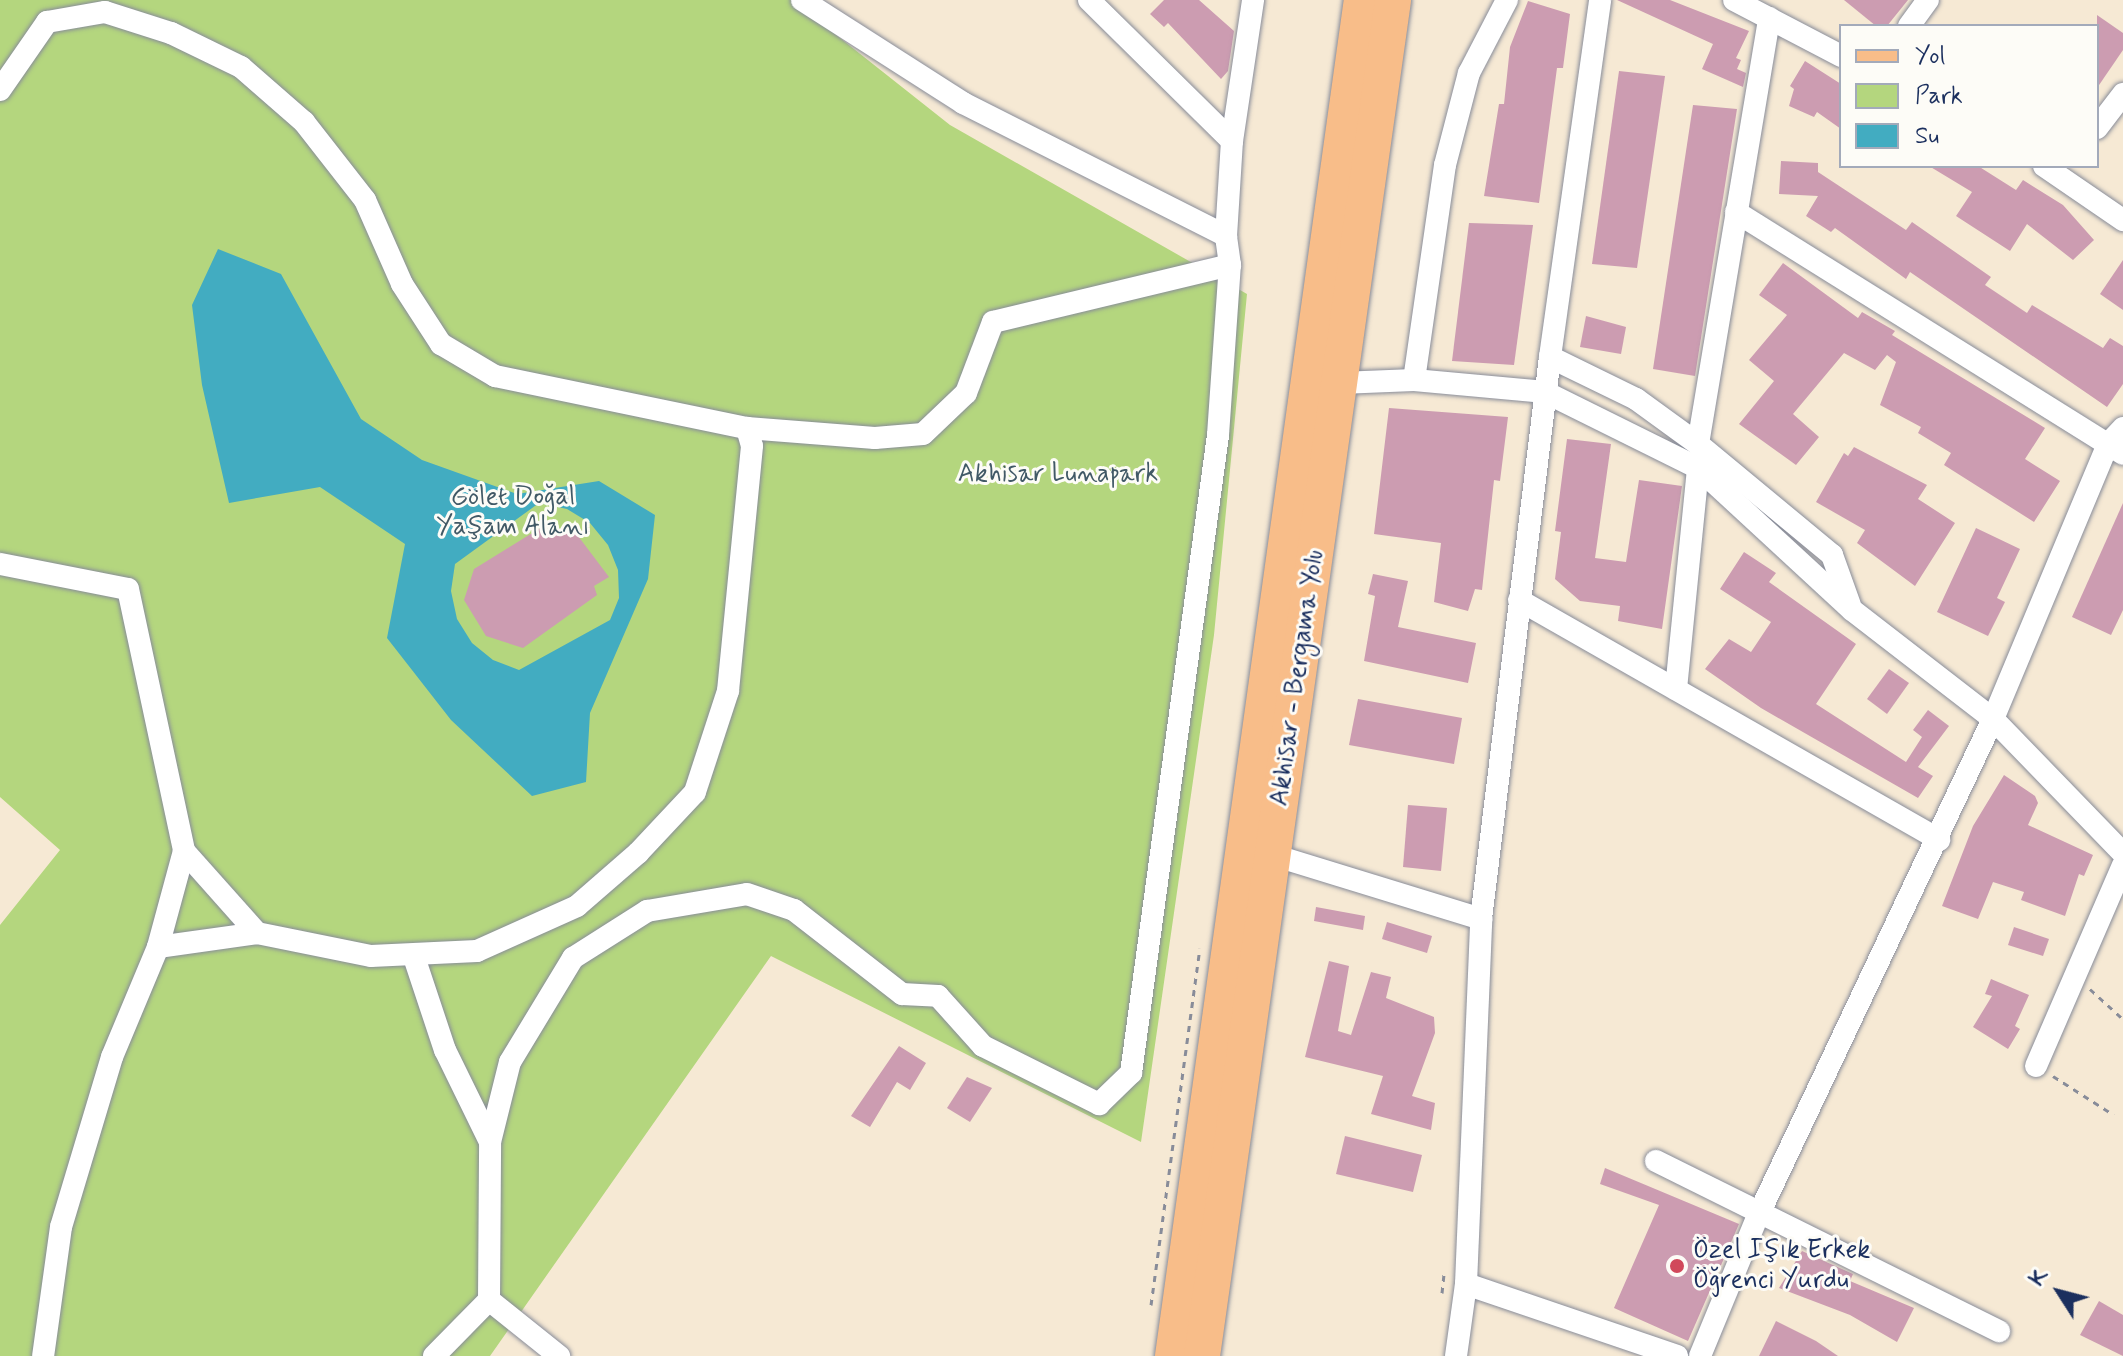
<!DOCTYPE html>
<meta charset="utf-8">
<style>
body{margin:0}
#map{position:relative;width:2123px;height:1356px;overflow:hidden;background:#f6e9d4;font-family:Mynerve,sans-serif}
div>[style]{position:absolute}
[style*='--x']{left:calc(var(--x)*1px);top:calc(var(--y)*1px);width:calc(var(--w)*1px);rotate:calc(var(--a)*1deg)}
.green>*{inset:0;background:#b4d67e}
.water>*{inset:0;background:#42acc1}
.building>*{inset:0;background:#cc9cb1}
.path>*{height:3px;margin-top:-1.5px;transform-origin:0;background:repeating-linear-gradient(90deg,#888c99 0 6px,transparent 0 12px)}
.roads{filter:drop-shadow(0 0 2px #888c99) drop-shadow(0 0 2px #888c99)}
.street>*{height:22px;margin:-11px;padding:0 11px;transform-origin:11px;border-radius:11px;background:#fff}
.primary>*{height:36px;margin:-18px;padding:0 18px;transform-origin:18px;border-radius:18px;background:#f8bd89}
.dots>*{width:22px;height:22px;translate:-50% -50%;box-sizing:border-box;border:4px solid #fdfcf7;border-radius:50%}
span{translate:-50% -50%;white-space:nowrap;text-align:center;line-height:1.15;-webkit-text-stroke:6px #fdfcf7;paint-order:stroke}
.park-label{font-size:26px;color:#415966}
.street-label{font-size:26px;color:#1b2f5e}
.poi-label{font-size:26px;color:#1b2f5e}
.left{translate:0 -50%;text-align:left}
.legend{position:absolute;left:1839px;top:24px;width:260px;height:144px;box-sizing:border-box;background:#fdfcf7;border:2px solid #a3aaba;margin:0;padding:10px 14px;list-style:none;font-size:24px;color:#1b2f5e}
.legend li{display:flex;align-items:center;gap:16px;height:40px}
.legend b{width:40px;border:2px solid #a3aaba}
.north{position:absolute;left:2019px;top:1252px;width:80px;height:80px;-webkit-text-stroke:6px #fdfcf7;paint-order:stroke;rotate:306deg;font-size:22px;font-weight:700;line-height:32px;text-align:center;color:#1b2f5e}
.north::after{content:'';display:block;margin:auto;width:28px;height:36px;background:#1b2f5e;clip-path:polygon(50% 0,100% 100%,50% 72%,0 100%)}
</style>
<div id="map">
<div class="green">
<i style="clip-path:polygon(0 0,792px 0,950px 125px,1247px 294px,1214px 635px,1141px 1142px,771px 956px,490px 1356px,0 1356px,0 925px,60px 850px,0 797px)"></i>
</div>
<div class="water">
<i style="clip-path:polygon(evenodd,218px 249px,281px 274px,361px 419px,422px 460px,517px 494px,599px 481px,655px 515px,648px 579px,590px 713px,586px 782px,532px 796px,451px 720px,387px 638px,405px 544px,320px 487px,229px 503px,202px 385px,192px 305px,218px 249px,539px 503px,567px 509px,590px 523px,608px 545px,618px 570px,619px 598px,610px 620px,519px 670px,493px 660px,472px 643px,457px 619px,451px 591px,455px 564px,539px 503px)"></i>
</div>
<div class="building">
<i style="clip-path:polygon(1164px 0,1199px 0,1234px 31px,1228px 71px,1221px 79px,1168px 23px,1164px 27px,1150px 14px)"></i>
<i style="clip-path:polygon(1617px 0,1670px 0,1749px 31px,1736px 58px,1741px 60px,1737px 69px,1746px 73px,1743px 87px,1702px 69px,1713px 44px)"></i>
<i style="clip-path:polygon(1844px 0,1908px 0,1887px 26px,1876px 26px)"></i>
<i style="clip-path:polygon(1528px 1px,1570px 14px,1563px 68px,1557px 68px,1539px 203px,1484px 196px,1499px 104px,1504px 104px,1510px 47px)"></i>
<i style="clip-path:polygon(2097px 15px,2123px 33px,2123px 50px,2097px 88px)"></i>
<i style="clip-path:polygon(1805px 61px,1841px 84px,1841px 129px,1817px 112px,1814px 117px,1789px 106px,1794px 89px,1790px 86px)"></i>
<i style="clip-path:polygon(1619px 71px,1665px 76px,1637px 268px,1592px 264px)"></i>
<i style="clip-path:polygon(1693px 105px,1737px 109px,1695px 376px,1653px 369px)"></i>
<i style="clip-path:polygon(1781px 161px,1818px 163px,1818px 172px,1906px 230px,1912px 222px,1991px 277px,1985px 285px,2027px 313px,2032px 305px,2103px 348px,2110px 338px,2123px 346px,2123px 384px,2107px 407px,1910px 272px,1906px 279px,1835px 228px,1831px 232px,1806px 216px,1818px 196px,1779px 194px)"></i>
<i style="clip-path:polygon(1929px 166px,1978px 166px,2016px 190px,2023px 180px,2063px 205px,2094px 240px,2073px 260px,2027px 224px,2010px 251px,1956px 216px,1972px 192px)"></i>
<i style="clip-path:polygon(1469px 223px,1533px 225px,1514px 365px,1452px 361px)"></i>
<i style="clip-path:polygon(2123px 260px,2123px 310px,2100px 294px)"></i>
<i style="clip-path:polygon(1783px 263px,1858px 318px,1862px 312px,1895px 331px,1892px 335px,2045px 428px,2025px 459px,2060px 481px,2034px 522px,1944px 465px,1951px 453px,1918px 433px,1921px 427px,1880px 405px,1896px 362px,1887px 355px,1875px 370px,1844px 353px,1793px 414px,1819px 437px,1796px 465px,1739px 424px,1774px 381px,1749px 360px,1787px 315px,1759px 295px)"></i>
<i style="clip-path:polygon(1586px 316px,1626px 327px,1621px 354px,1580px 347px)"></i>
<i style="clip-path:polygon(1389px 408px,1508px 417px,1500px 481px,1494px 480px,1482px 590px,1475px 589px,1468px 611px,1434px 602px,1441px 543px,1374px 534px)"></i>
<i style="clip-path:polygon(1567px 439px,1611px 444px,1595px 558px,1626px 562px,1639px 480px,1682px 486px,1662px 629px,1618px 621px,1620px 606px,1580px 601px,1555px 579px,1561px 532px,1555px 531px)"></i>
<i style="clip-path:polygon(1854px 447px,1927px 485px,1918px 499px,1955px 523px,1915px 586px,1857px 543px,1865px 530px,1816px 502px,1844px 453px,1848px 456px)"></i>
<i style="clip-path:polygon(2123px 503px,2123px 610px,2111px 635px,2072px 617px)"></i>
<i style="clip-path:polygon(569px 524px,609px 577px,594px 586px,597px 595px,523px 648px,486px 636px,464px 600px,474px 569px,542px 527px,552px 536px)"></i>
<i style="clip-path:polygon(1976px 528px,2020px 549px,1997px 598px,2005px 602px,1988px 636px,1937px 612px)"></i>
<i style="clip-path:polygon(1744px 552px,1776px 573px,1769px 582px,1856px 644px,1816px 704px,1906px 762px,1922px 737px,1913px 730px,1928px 710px,1949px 726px,1918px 767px,1933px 776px,1918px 798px,1761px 708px,1705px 669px,1729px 639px,1751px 652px,1771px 622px,1720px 589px)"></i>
<i style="clip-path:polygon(1373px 574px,1408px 581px,1398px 627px,1476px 643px,1468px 683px,1364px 661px,1375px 596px,1368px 594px)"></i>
<i style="clip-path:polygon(1889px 669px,1909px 683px,1887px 714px,1867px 699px)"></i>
<i style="clip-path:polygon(1358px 699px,1462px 718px,1454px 764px,1349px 745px)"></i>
<i style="clip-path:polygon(2004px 775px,2035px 796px,2038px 803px,2028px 825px,2093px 855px,2084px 876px,2079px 874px,2065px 916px,2021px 900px,2024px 892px,1993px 882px,1978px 919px,1942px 906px,1973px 826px)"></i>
<i style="clip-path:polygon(1408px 805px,1447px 808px,1441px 871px,1403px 867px)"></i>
<i style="clip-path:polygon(1316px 907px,1365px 916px,1363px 930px,1314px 921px)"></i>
<i style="clip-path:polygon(1387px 922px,1432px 936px,1427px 953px,1382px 939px)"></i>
<i style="clip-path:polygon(2014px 927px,2049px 939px,2043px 956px,2008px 945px)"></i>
<i style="clip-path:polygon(1329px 961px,1349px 966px,1338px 1031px,1351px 1035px,1371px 972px,1391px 977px,1386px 998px,1434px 1017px,1435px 1033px,1412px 1096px,1435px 1103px,1431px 1130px,1371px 1114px,1383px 1076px,1305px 1057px)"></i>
<i style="clip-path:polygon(1991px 979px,2029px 995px,2015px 1026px,2020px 1029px,2008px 1049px,1973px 1027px,1992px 996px,1985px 994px)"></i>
<i style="clip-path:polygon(899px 1046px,926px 1063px,910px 1090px,897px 1082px,870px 1127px,851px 1116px)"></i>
<i style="clip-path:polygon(967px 1077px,992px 1088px,970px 1122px,947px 1108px)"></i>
<i style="clip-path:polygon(1345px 1136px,1422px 1155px,1413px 1192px,1336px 1174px)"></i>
<i style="clip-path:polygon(1605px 1168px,1739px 1224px,1688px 1341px,1614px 1308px,1659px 1205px,1600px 1184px)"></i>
<i style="clip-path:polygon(1802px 1251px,1853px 1274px,1850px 1281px,1914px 1308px,1897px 1342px,1850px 1315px,1779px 1288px)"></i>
<i style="clip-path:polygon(2099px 1301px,2123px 1315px,2123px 1356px,2080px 1335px)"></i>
<i style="clip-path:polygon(1776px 1321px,1816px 1341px,1838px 1356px,1759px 1356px)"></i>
</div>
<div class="path">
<i style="--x:2090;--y:989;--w:45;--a:42.3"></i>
<i style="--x:2053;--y:1076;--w:72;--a:32.6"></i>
<i style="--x:1442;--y:1293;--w:20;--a:-84"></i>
<i style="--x:1151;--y:1305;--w:360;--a:-82.2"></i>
</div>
<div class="roads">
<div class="street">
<i style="--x:802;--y:0;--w:191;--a:32.6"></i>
<i style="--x:963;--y:103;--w:295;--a:26.8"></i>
<i style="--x:1089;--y:0;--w:201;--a:44.6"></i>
<i style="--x:1734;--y:0;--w:121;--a:27.6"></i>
<i style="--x:1909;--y:26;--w:32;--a:-54"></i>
<i style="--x:0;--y:90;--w:83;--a:-55.3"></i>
<i style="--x:47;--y:22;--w:59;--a:-9.8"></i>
<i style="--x:105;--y:12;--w:69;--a:17.7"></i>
<i style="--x:171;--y:33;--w:78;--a:25.9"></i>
<i style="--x:241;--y:67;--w:84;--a:41.1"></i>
<i style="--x:304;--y:122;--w:99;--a:52"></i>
<i style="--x:365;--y:200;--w:92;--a:66.2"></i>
<i style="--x:402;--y:284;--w:72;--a:57"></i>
<i style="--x:441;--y:344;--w:63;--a:30.7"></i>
<i style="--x:495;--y:376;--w:257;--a:11.7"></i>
<i style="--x:747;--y:428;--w:128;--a:4.5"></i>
<i style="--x:875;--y:438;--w:48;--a:-4.8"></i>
<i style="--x:923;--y:434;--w:59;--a:-43.6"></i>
<i style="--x:966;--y:393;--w:76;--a:-69.2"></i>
<i style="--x:993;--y:322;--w:244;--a:-13.5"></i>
<i style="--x:1230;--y:265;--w:29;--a:-98"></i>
<i style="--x:1226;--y:236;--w:95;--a:-86.4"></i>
<i style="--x:1232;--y:141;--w:143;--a:-81.5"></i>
<i style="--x:2097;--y:128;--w:43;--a:-52.6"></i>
<i style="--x:2044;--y:166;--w:96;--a:34.4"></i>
<i style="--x:1736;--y:212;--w:456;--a:32"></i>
<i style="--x:1550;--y:357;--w:96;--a:26"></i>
<i style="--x:1636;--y:399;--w:77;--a:36"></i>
<i style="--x:1698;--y:444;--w:174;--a:39.6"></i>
<i style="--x:1832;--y:555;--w:53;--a:70.2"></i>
<i style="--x:1414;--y:380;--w:217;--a:-81.8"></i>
<i style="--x:1445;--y:165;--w:95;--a:-75.4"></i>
<i style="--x:1469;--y:73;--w:82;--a:-62.5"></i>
<i style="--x:1340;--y:383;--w:74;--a:-2.3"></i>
<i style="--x:1414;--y:380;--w:132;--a:5.2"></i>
<i style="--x:1545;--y:392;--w:171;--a:26.4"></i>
<i style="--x:1698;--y:468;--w:209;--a:42.7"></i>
<i style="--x:1852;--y:610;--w:178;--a:37.7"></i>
<i style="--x:1993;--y:719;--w:187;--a:45.9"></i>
<i style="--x:1698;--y:444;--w:432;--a:-80.5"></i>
<i style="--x:0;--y:564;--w:130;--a:11.1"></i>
<i style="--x:128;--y:589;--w:268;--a:77.9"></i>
<i style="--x:184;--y:851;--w:99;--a:105.2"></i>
<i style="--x:158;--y:947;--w:119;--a:112.7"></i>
<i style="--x:112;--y:1057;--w:177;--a:106.7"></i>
<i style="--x:61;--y:1227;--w:130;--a:97.9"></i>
<i style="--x:1519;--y:600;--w:484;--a:29.7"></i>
<i style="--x:1676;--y:689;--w:222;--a:-84.3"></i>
<i style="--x:184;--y:851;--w:110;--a:48.3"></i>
<i style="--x:257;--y:933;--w:116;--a:11.4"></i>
<i style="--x:371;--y:956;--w:106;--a:-2.7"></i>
<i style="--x:477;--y:951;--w:110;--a:-24.2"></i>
<i style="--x:577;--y:906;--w:81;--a:-41"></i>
<i style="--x:638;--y:853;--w:83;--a:-46.9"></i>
<i style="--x:695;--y:792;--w:106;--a:-71.9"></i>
<i style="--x:728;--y:691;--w:246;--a:-84.4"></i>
<i style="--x:752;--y:446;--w:19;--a:-106"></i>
<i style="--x:1273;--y:855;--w:218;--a:17.1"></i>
<i style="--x:158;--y:947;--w:100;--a:-8"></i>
<i style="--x:414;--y:957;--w:98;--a:71.6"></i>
<i style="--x:445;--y:1050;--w:102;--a:63.9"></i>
<i style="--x:2036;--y:1066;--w:219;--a:-66.6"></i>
<i style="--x:1656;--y:1161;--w:383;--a:26.4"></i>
<i style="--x:1466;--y:1284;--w:223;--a:18.8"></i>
<i style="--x:489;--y:1300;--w:90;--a:38.7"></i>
<i style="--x:434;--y:1356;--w:78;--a:-45.5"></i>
<i style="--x:489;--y:1300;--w:158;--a:-89.6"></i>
<i style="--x:490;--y:1142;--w:82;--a:-76"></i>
<i style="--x:510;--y:1062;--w:122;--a:-58.8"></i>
<i style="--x:573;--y:958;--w:88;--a:-32.4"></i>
<i style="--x:647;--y:911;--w:101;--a:-9.6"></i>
<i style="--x:747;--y:894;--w:50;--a:18.8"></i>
<i style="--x:794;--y:910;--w:137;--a:37.9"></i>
<i style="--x:902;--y:994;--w:36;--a:3"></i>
<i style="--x:938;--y:996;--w:67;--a:48"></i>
<i style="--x:983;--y:1046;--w:130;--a:26.6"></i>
<i style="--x:1099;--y:1104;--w:45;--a:-44.1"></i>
<i style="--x:1131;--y:1073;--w:644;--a:-82.23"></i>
<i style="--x:1218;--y:435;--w:170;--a:-86"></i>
<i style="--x:1456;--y:1356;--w:73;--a:-82.1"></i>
<i style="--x:1466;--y:1284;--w:365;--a:-87.6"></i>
<i style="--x:1481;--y:919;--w:566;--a:-83"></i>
<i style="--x:1550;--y:357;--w:360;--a:-82"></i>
<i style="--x:1700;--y:1356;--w:149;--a:-67.6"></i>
<i style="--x:1757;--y:1218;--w:552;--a:-64.69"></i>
<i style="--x:1993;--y:719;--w:298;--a:-67.3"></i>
<i style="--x:2108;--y:444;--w:22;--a:-47"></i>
</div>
<div class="primary">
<i style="--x:1173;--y:1356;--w:1369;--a:-82.07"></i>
<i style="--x:1202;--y:1356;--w:1369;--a:-81.98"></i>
</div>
</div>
<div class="dots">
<i style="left:1677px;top:1266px;background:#d1495b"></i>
</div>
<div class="park-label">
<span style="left:1058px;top:475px">Akhisar Lunapark</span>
<span style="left:513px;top:513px">Gölet Doğal<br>Yaşam Alanı</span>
</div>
<div class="street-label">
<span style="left:1298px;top:678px;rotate:-82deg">Akhisar - Bergama Yolu</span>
</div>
<div class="poi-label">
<span class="left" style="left:1693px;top:1266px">Özel Işık Erkek<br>Öğrenci Yurdu</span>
</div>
<ul class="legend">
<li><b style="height:10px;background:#f8bd89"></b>Yol</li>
<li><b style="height:22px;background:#b4d67e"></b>Park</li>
<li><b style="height:22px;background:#42acc1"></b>Su</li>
</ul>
<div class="north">K</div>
</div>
